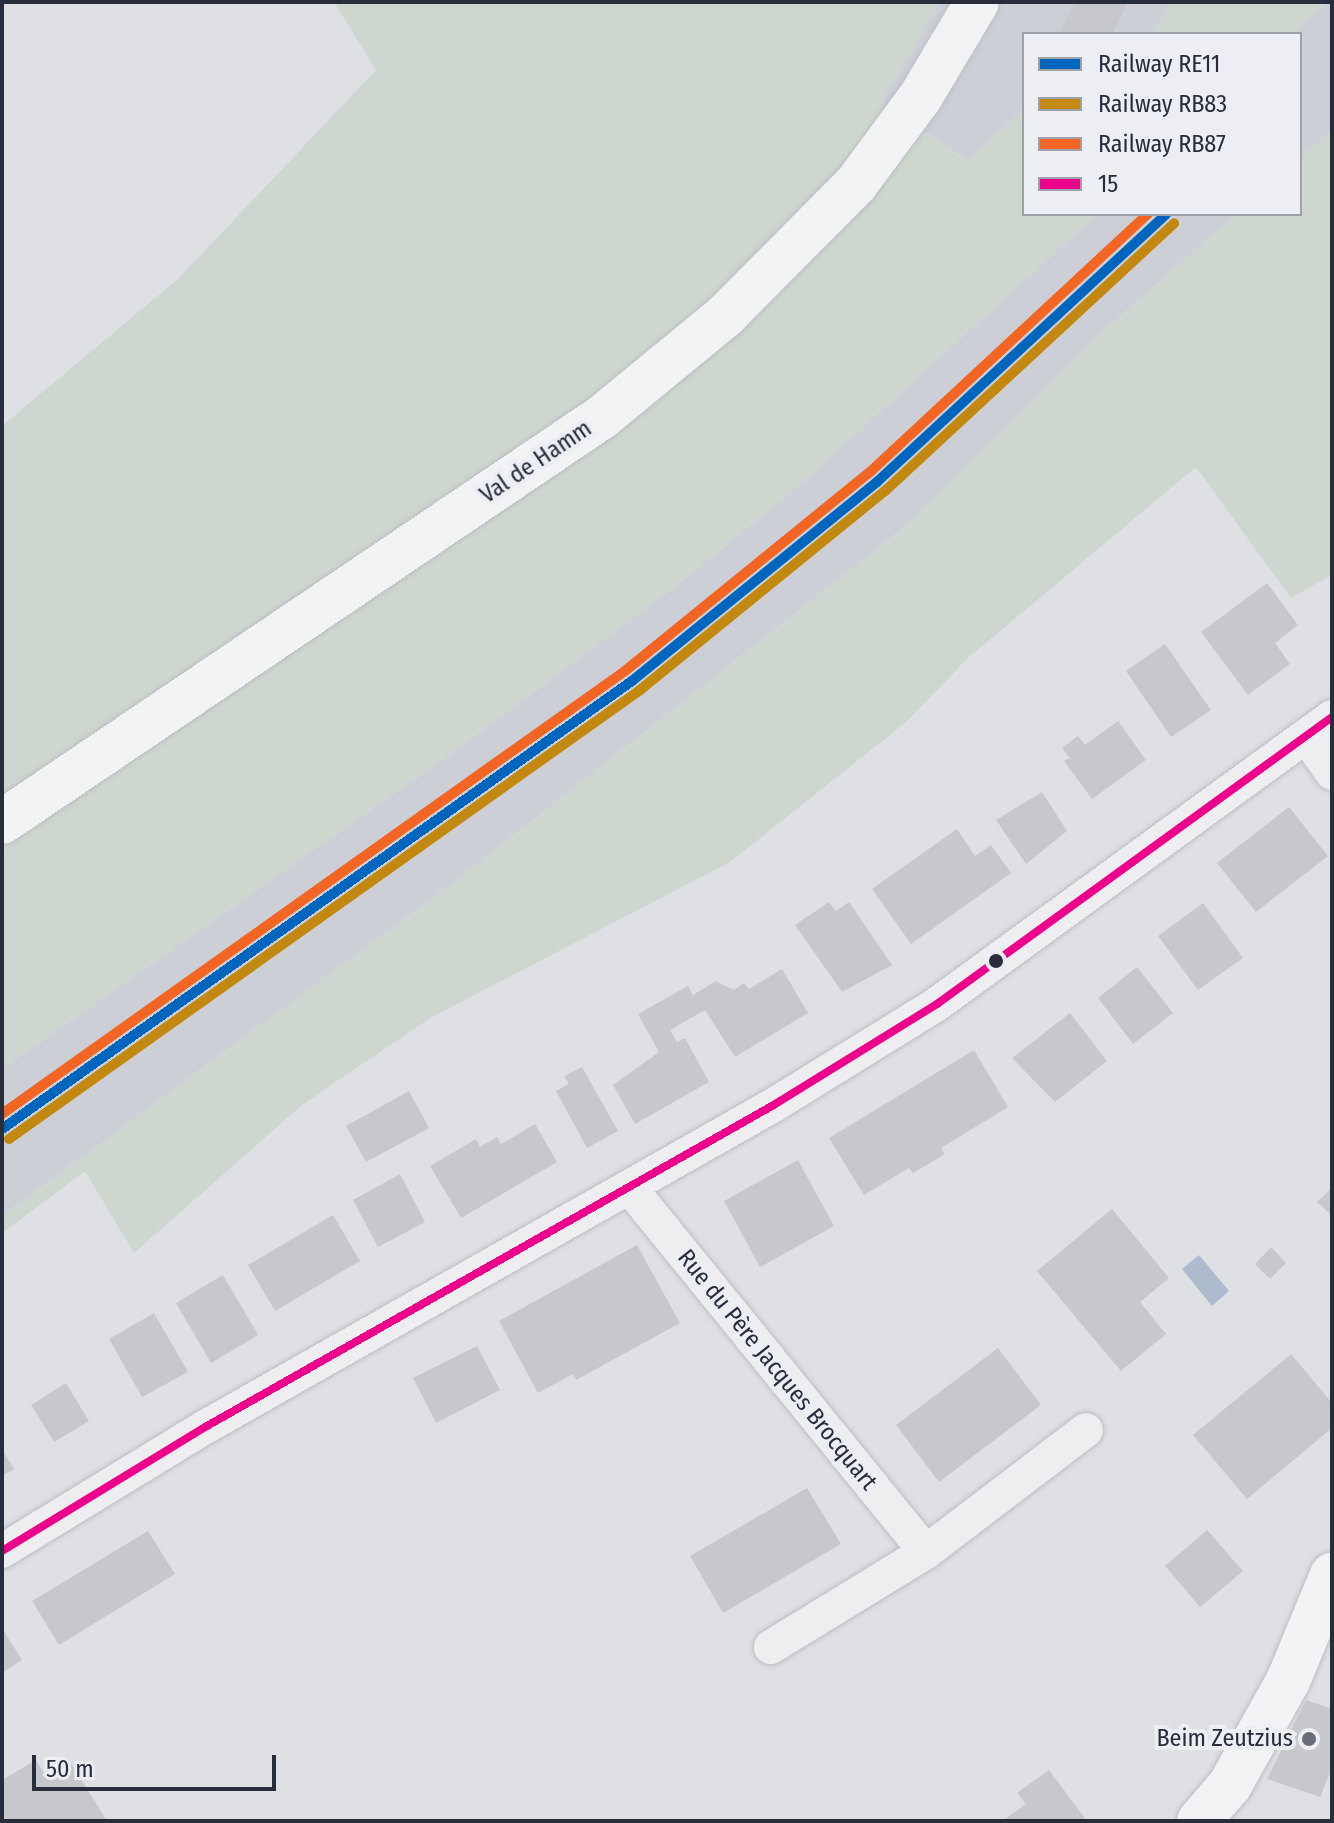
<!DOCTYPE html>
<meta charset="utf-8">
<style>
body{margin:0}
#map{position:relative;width:1334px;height:1823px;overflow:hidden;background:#dee0e4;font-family:"Fira Sans Condensed",sans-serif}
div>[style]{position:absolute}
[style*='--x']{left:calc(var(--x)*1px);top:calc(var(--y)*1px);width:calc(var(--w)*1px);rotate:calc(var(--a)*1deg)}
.built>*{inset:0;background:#cdcfd7}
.green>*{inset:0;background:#ced7cf}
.water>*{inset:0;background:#aebace}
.building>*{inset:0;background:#c7c8cc}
.roads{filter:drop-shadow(0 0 2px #bcbec2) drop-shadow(0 0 2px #bcbec2)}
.street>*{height:34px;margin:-17px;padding:0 17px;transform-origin:17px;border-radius:17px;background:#eeeef0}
.primary>*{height:44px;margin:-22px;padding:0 22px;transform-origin:22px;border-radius:22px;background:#f2f3f4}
.bus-1>*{height:8px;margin:-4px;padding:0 4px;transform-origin:4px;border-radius:4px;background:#ed028c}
.rail-1>*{height:10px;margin:-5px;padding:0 5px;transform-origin:5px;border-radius:5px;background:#0065bd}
.rail-2>*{height:10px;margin:-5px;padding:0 5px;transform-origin:5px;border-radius:5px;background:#c3880f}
.rail-3>*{height:10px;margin:-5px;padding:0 5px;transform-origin:5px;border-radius:5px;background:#f26522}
.dots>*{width:22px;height:22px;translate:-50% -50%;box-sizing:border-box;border:4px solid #eceef3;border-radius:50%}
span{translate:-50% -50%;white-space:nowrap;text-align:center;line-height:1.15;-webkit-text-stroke:8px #eceef3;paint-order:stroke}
.street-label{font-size:24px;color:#272d3b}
.poi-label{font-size:24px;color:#272d3b}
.right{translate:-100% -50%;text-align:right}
.frame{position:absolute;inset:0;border:4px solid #272d3b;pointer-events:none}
.legend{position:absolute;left:1022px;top:32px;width:280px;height:184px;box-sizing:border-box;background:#eceef3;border:2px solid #9da1a9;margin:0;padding:10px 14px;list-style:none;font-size:24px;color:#272d3b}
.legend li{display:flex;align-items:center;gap:16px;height:40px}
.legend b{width:40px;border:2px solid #9da1a9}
.scale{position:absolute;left:32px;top:1755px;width:244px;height:36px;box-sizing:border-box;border:4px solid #272d3b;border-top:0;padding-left:10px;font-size:24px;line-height:28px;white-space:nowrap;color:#272d3b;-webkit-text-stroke:6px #eceef3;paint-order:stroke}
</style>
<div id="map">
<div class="built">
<i style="clip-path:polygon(940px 2px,1172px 2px,1151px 34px,1024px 34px,1024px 109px,967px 161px,881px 101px)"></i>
<i style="clip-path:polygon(1327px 2px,1332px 2px,1332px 130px,1300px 158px,1300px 34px,1292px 34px)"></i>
<i style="clip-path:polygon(1097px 214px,1236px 214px,1108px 327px,902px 529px,450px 885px,2px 1216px,2px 1069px,452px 753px,675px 587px,795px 489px)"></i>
</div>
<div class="green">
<i style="clip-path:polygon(334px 2px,940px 2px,882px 102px,966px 161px,1024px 109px,1024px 214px,1097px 214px,795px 489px,675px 587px,452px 753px,2px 1069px,2px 426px,179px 278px,376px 70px)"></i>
<i style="clip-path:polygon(1172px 2px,1327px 2px,1292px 34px,1151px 34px)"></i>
<i style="clip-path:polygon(1332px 130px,1332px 575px,1291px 598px,1196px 467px,969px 657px,905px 723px,730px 862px,430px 1018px,302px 1105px,134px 1253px,85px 1171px,2px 1233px,2px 1216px,450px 885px,902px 529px,1108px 327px,1236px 214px,1300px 214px,1300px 158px)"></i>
</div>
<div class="water">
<i style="clip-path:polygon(1199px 1255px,1229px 1291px,1212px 1306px,1182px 1269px)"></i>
</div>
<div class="building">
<i style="clip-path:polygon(1075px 2px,1128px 2px,1112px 34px,1059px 34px)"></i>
<i style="clip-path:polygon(1267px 583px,1298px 625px,1275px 643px,1290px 664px,1248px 695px,1201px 632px)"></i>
<i style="clip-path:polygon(1165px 644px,1211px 710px,1171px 737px,1126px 671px)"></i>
<i style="clip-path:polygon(1118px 721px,1146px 760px,1092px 799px,1064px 761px,1070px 758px,1062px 748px,1078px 736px,1085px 745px)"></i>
<i style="clip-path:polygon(1042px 792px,1067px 831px,1026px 864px,996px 820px)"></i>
<i style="clip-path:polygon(1289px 807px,1328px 856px,1256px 912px,1217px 863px)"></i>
<i style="clip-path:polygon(957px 829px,975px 856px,991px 845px,1011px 873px,911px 944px,872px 889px)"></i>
<i style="clip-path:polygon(829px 902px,836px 911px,849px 902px,892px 965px,842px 992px,795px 925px)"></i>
<i style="clip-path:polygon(1203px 903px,1243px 958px,1198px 990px,1158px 936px)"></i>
<i style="clip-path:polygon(1137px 967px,1173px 1013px,1133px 1044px,1098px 998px)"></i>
<i style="clip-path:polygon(782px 969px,808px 1013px,735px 1057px,705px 1010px,670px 1030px,677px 1042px,685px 1038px,709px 1082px,635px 1124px,613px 1085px,659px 1052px,638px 1014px,688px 986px,693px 995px,716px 981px,734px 990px,744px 983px,749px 989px)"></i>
<i style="clip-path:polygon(1070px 1013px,1107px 1061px,1055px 1102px,1012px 1058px)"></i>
<i style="clip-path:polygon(974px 1050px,1008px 1107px,941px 1148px,945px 1154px,913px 1173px,909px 1168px,864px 1195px,829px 1138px)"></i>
<i style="clip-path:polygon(582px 1067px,618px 1131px,587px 1148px,556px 1091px,569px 1084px,564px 1076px)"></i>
<i style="clip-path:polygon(409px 1091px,429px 1128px,366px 1162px,346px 1126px)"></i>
<i style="clip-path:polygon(535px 1124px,557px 1162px,461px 1218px,430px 1166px,476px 1139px,480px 1147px,497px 1137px,501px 1144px)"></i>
<i style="clip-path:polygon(798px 1160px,834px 1226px,760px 1267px,724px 1201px)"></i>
<i style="clip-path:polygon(400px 1174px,425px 1222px,378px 1247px,353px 1200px)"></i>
<i style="clip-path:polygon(1330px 1190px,1332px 1210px,1329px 1213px,1317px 1202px)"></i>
<i style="clip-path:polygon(1112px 1209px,1169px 1278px,1140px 1302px,1166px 1334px,1121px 1371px,1037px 1271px)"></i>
<i style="clip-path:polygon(333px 1215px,360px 1261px,275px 1311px,248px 1265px)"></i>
<i style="clip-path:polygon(637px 1245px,680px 1323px,576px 1380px,573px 1374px,538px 1393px,499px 1321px)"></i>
<i style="clip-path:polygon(1271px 1247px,1286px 1263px,1270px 1279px,1255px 1264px)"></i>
<i style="clip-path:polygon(223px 1275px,258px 1335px,211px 1363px,176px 1303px)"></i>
<i style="clip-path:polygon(154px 1313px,188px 1372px,142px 1397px,109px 1339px)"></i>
<i style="clip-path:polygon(477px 1346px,500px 1390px,436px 1423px,413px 1378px)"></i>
<i style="clip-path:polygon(998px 1348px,1041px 1405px,939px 1482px,896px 1425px)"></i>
<i style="clip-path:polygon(1291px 1354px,1332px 1403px,1332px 1428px,1247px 1499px,1193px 1435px)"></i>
<i style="clip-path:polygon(66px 1383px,89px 1421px,54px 1442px,31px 1405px)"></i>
<i style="clip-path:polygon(2px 1449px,14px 1469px,2px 1476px)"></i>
<i style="clip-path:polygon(807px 1488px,841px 1544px,723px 1613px,690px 1556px)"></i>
<i style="clip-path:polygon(1207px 1530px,1243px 1571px,1200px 1607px,1165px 1566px)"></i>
<i style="clip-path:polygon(148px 1531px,175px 1574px,59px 1645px,32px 1601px)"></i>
<i style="clip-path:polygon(2px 1628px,22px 1660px,2px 1673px)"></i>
<i style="clip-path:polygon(1306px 1700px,1332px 1709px,1332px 1768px,1320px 1797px,1267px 1779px)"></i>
<i style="clip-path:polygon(68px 1758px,107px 1821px,2px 1821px,2px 1780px,36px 1760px,44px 1773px)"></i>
<i style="clip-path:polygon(1049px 1770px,1087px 1821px,1002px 1821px,1026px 1804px,1017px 1793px)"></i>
</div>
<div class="roads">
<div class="street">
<i style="--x:1306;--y:736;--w:45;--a:54.9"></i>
<i style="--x:630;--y:1188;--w:469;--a:50.9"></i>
<i style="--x:926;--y:1552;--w:182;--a:148.5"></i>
<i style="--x:2;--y:1551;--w:240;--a:-31.4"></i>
<i style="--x:207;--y:1426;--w:649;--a:-29.53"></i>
<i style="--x:772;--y:1106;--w:194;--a:-31.7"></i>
<i style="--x:937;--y:1004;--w:488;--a:-36"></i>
<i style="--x:926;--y:1552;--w:201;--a:-37.3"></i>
</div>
<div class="primary">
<i style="--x:2;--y:822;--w:724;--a:-34.02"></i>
<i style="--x:602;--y:417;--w:161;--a:-39.4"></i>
<i style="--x:726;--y:315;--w:185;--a:-45.2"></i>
<i style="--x:856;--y:184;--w:109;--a:-53.5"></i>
<i style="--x:921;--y:96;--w:109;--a:-59.2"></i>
<i style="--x:1199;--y:1821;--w:48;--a:-49.3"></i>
<i style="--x:1230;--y:1785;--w:119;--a:-60.9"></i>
<i style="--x:1288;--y:1681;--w:115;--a:-67.5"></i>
</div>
</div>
<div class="bus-1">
<i style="--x:2;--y:1551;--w:240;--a:-31.4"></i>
<i style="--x:207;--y:1426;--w:649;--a:-29.53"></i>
<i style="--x:772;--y:1106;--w:194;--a:-31.7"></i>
<i style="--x:937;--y:1004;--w:488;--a:-36"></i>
</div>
<div class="rail-1">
<i style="--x:2;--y:1129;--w:773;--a:-35.42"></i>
<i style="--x:632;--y:681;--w:316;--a:-39.1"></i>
<i style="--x:877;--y:482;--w:394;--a:-42.8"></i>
</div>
<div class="rail-2">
<i style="--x:9;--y:1139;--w:774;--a:-35.43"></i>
<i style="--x:640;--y:690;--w:316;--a:-39.1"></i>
<i style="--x:885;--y:491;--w:394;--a:-42.8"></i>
</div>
<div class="rail-3">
<i style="--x:2;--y:1114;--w:764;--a:-35.42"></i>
<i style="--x:625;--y:671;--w:314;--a:-39.1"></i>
<i style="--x:869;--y:473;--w:381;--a:-42.9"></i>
</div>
<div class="dots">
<i style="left:996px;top:961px;background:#272d3b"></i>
<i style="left:1309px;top:1739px;background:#676c76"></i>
</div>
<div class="street-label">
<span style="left:536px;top:462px;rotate:-34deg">Val de Hamm</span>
<span style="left:777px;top:1370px;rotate:51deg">Rue du Père Jacques Brocquart</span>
</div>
<div class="poi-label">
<span class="right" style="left:1293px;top:1739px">Beim Zeutzius</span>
</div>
<div class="frame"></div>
<ul class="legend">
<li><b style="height:10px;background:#0065bd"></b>Railway RE11</li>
<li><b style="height:10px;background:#c3880f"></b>Railway RB83</li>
<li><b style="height:10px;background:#f26522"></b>Railway RB87</li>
<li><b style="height:10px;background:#ed028c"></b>15</li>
</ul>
<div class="scale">50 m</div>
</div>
